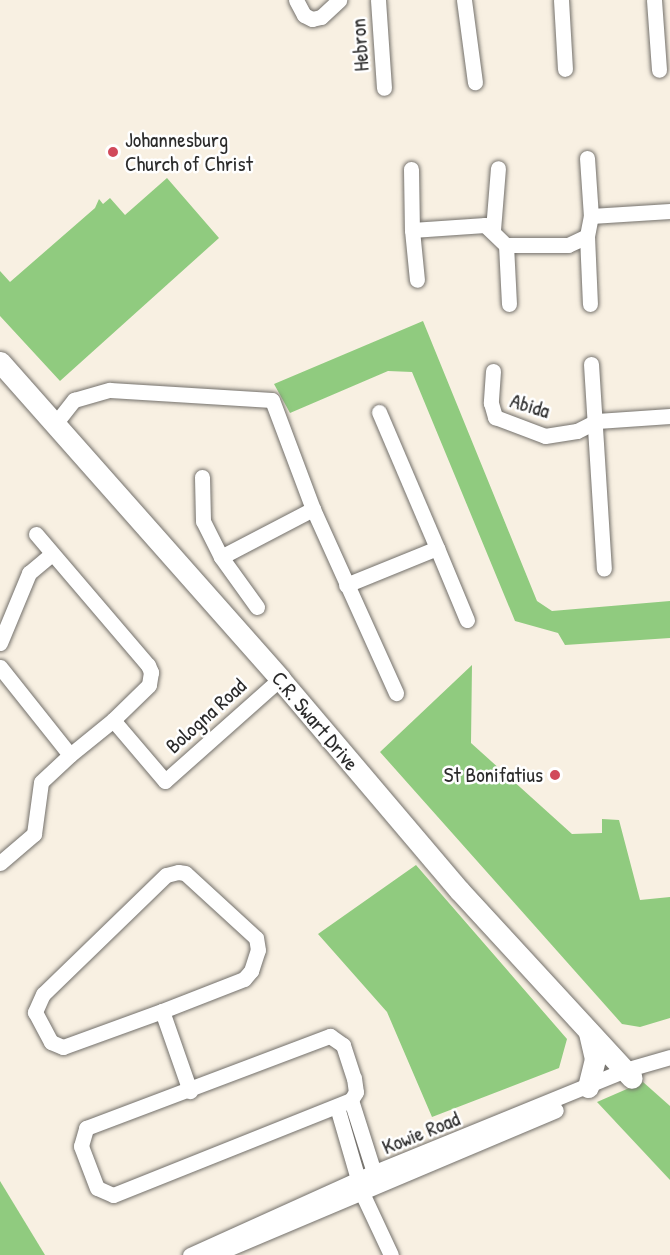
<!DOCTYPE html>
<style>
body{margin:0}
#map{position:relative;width:670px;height:1255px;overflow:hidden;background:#f8f0e2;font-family:"Patrick Hand",sans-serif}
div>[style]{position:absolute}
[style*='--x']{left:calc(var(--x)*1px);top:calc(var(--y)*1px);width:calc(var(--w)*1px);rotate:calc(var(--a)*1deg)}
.green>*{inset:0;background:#90cb7f}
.roads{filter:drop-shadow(0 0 2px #73706b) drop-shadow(0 0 2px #73706b)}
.street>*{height:15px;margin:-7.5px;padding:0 7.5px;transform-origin:7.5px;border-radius:7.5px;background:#fff}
.secondary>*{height:21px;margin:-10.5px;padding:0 10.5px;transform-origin:10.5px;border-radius:10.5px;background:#fff}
.dots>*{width:16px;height:16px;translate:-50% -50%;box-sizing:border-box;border:3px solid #fff;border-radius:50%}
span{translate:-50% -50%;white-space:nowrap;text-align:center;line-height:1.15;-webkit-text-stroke:5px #fff;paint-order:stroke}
.street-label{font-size:21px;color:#2b2b2b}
.poi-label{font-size:21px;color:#2b2b2b}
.left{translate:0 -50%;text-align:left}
.right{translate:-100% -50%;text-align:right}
</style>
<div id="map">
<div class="green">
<i style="clip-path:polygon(167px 178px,219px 238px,60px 381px,0 316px,0 271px,10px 282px,95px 208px,99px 199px,103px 204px,110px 198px,125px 215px)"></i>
<i style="clip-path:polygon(423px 321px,537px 601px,552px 611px,670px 601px,670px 638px,565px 645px,558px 633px,515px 621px,412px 372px,388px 371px,290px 413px,274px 384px)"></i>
<i style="clip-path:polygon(472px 665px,471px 743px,572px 834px,602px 833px,602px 819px,619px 820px,640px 900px,670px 897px,670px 1018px,640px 1027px,622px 1024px,380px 752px)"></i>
<i style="clip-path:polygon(416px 865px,567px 1039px,559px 1068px,432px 1117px,387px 1012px,318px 934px)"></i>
<i style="clip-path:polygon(643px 1082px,670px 1106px,670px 1180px,597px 1102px)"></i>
<i style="clip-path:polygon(0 1181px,45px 1255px,0 1255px)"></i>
</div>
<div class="roads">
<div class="street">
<i style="--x:296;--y:0;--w:17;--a:62"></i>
<i style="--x:304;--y:15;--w:9;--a:27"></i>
<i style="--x:312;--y:19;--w:9;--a:-13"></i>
<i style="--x:321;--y:17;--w:25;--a:-43"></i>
<i style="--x:378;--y:0;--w:88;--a:86.1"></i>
<i style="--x:464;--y:0;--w:83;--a:82.4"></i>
<i style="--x:561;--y:0;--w:69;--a:86.7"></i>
<i style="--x:654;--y:0;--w:70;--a:85.9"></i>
<i style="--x:587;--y:158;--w:58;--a:86.1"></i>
<i style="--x:411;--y:169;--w:61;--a:89.1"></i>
<i style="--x:412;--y:230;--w:73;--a:-3.9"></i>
<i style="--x:485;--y:225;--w:29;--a:44"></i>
<i style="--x:506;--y:245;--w:62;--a:0"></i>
<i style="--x:568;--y:245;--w:21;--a:-25"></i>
<i style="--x:587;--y:236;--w:20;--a:-79"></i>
<i style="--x:591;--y:216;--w:79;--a:-3.6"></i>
<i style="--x:412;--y:230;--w:50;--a:84.3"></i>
<i style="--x:493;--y:230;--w:62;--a:-85.4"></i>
<i style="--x:587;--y:236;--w:68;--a:87.5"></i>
<i style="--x:506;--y:245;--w:59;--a:87.1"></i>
<i style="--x:591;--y:364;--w:205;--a:86.4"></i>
<i style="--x:493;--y:371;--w:32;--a:94"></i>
<i style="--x:491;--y:403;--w:15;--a:74"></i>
<i style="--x:495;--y:417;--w:53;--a:20.8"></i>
<i style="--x:545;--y:436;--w:32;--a:-9"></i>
<i style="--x:577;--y:431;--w:22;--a:-27"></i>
<i style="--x:597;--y:421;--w:73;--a:-3.9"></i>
<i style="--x:379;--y:412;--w:148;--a:66.9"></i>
<i style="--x:55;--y:424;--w:31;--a:-52"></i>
<i style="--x:74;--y:400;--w:37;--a:-16"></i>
<i style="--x:110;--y:390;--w:162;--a:3.5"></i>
<i style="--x:272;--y:400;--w:116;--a:69.4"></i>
<i style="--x:313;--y:509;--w:202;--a:65.7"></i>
<i style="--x:202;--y:477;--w:44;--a:88.7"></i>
<i style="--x:203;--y:521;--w:40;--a:63.4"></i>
<i style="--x:36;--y:534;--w:172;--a:49.5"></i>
<i style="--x:148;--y:665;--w:8;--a:67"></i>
<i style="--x:151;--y:672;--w:13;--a:99"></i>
<i style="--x:149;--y:685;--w:50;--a:135.8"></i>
<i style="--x:113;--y:720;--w:80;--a:49.6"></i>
<i style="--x:165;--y:781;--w:154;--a:-41.6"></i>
<i style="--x:346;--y:585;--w:98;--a:-22.1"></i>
<i style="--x:437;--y:548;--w:78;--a:67.4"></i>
<i style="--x:257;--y:607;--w:62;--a:-125.8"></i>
<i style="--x:221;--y:557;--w:104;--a:-27.6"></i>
<i style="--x:0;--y:643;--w:76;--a:-67.5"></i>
<i style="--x:29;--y:573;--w:30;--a:-40"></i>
<i style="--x:0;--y:667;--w:112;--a:51.5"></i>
<i style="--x:70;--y:755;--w:55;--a:-39.1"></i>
<i style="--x:0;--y:863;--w:45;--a:-40.5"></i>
<i style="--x:34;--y:834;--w:52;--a:-82.3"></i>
<i style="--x:41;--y:782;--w:40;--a:-43"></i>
<i style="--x:162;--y:1011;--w:88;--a:-21.3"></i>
<i style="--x:244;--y:979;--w:11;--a:-49"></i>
<i style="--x:251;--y:971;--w:22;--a:-72"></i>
<i style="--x:258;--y:950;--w:12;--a:-99"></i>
<i style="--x:256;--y:938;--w:96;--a:-137.5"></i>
<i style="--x:185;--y:873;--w:7;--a:-172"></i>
<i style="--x:178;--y:872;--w:12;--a:166"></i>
<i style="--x:166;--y:875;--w:171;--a:135.9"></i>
<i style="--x:43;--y:994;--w:20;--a:114"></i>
<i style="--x:35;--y:1012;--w:34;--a:62"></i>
<i style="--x:51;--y:1042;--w:13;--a:23"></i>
<i style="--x:63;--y:1047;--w:105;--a:-20"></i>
<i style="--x:162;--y:1011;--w:85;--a:70.7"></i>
<i style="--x:330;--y:1036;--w:16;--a:35"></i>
<i style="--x:343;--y:1045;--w:35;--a:72"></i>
<i style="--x:354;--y:1078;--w:14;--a:82"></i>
<i style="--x:356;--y:1092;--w:9;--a:122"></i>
<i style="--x:351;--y:1100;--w:256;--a:158.2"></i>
<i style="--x:113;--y:1195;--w:17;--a:-156"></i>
<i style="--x:97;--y:1188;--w:45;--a:-110.9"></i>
<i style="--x:81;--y:1146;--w:19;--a:-74"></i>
<i style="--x:86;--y:1128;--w:261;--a:-20.7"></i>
<i style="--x:351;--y:1100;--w:86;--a:72.4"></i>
<i style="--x:337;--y:1107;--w:90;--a:73.8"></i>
<i style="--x:362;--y:1193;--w:68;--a:64.9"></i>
<i style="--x:190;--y:1255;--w:184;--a:-24.3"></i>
<i style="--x:358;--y:1179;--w:288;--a:-22.2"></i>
<i style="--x:625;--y:1070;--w:47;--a:-16.1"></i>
<i style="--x:213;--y:1255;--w:372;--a:-22.9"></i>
</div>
<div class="secondary">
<i style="--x:0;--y:362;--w:423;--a:48.5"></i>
<i style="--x:280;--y:679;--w:277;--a:49.7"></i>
<i style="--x:459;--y:890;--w:255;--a:47.4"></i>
<i style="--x:588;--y:1087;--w:29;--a:-76"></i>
<i style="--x:595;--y:1059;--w:28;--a:-103"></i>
</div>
</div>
<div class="dots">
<i style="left:113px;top:152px;background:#d1495b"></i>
<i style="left:555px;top:775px;background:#d1495b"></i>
</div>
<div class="street-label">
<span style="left:360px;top:45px;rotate:-94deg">Hebron</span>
<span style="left:530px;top:406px;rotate:17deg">Abida</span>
<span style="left:206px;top:716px;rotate:-42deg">Bologna Road</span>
<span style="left:315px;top:721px;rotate:50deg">C.R. Swart Drive</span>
<span style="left:421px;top:1133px;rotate:-22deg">Kowie Road</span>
</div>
<div class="poi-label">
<span class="left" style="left:125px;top:152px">Johannesburg<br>Church of Christ</span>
<span class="right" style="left:543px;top:775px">St Bonifatius</span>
</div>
</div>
